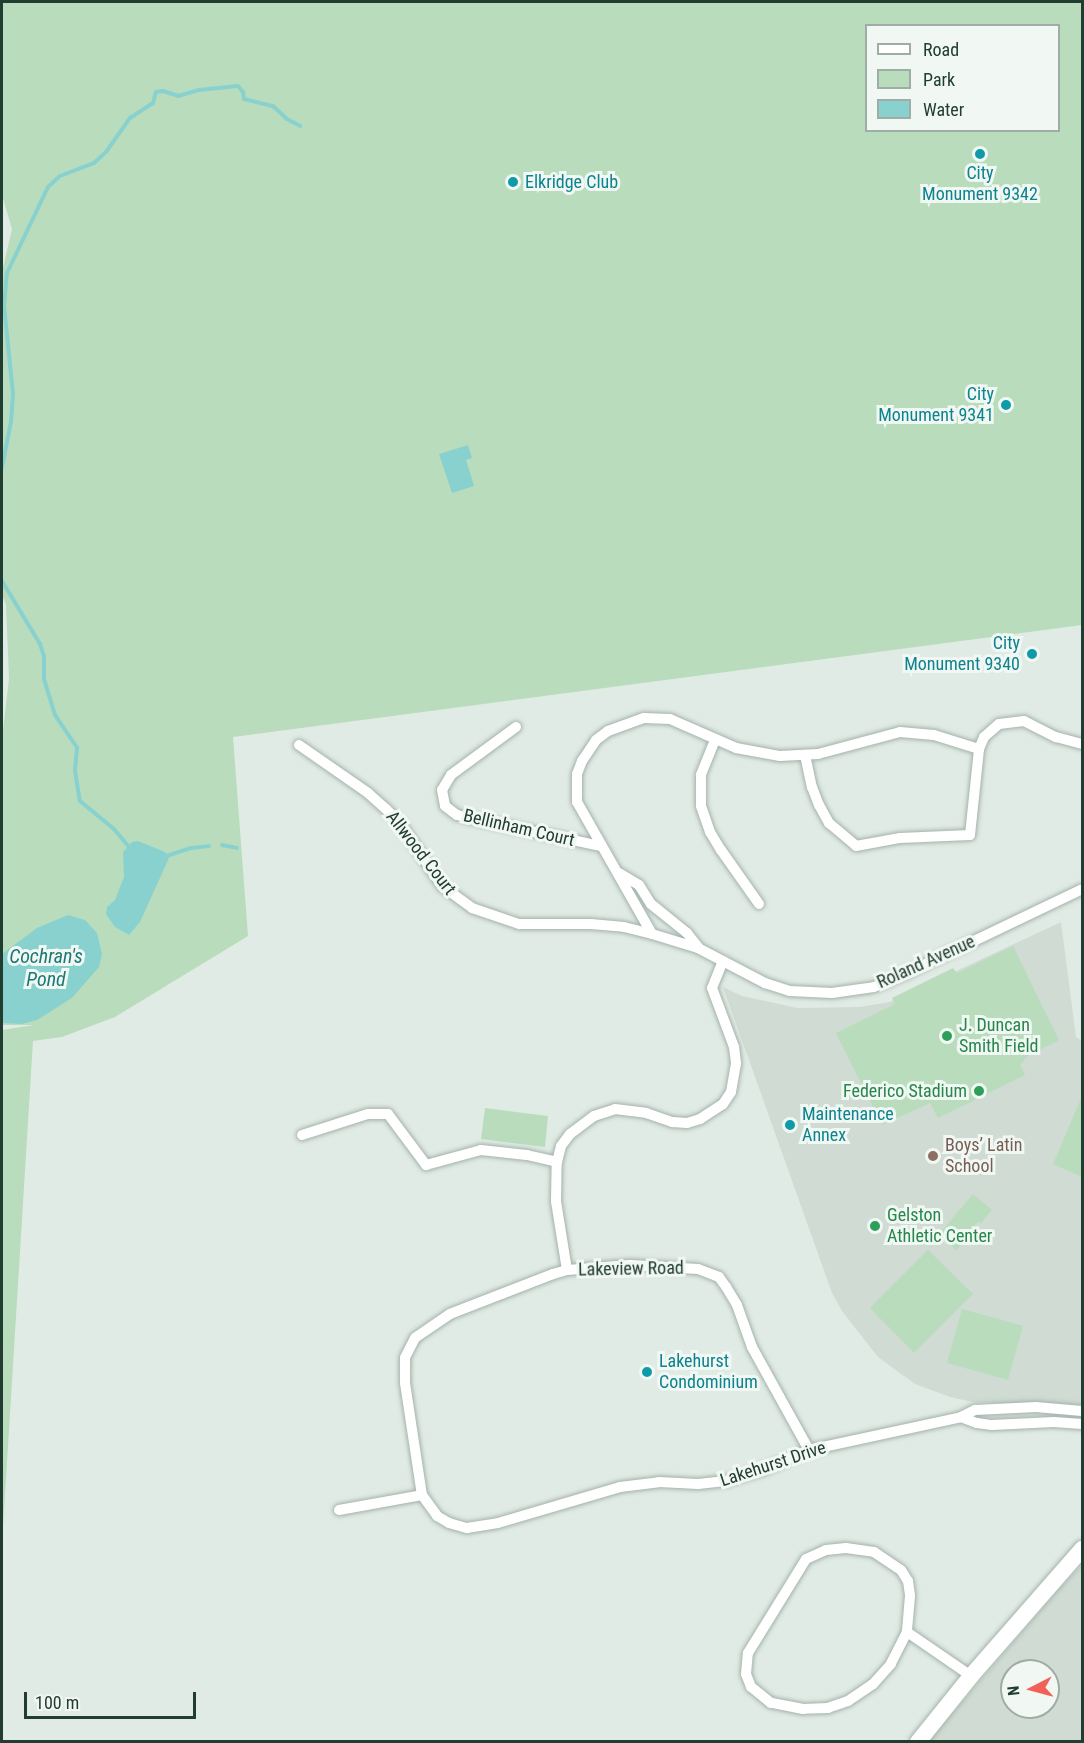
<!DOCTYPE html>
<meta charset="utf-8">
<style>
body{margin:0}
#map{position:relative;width:1084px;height:1743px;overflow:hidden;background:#e1ebe5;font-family:"Roboto Condensed",sans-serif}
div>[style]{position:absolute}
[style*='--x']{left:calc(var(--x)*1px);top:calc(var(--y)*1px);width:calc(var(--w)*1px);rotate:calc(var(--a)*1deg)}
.built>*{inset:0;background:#cfdbd3}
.green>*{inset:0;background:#b9ddbc}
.water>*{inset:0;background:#88d1cf}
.stream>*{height:4px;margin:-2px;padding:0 2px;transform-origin:2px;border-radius:2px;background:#88d1cf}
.roads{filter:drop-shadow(0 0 2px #a4b3ab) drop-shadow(0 0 2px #a4b3ab)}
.street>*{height:10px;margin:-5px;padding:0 5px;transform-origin:5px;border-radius:5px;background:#fff}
.secondary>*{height:16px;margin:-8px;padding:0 8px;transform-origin:8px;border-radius:8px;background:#fff}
.dots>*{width:16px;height:16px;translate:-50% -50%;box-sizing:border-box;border:3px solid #f1f8f3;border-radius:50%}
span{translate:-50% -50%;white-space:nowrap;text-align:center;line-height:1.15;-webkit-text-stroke:6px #f1f8f3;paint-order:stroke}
.culture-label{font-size:18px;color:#0d838f}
.left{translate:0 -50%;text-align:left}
.right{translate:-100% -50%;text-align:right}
.street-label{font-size:18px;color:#213c30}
.leisure-label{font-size:18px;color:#27864d}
.education-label{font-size:18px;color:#785e54}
.water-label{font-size:20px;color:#1b7876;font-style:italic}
.frame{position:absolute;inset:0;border:3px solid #213c30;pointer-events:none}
.legend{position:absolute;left:865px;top:24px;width:195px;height:108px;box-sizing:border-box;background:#f1f8f3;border:2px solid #9eada5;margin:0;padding:8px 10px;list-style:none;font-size:18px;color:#213c30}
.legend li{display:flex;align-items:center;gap:12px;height:30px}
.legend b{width:30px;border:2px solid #9eada5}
.north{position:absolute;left:1000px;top:1659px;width:60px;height:60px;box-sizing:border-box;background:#f1f8f3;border:2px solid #9eada5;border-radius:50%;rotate:264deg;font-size:16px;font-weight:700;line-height:24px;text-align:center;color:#213c30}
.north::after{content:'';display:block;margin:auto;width:21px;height:27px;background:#f26158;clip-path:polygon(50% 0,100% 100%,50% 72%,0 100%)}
.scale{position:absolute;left:24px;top:1692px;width:172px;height:27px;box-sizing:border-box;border:3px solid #213c30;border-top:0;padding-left:8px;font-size:18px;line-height:21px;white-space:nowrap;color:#213c30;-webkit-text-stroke:4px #f1f8f3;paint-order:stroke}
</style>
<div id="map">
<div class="built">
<i style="clip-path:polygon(1061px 922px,1076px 1037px,1082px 1041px,1082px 1405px,973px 1402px,950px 1397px,915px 1384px,878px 1357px,842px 1311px,832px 1293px,723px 987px,742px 996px,797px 1008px,860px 1007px,890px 1002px)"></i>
<i style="clip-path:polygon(evenodd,1082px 1565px,1082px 1741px,928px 1742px,1061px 1587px,1082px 1565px,1012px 1671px,1048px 1671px,1048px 1707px,1012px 1707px,1012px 1671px)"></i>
</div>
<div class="green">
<i style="clip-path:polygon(evenodd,2px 2px,1082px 2px,1082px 625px,233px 737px,248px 936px,115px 1017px,62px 1037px,33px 1041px,2px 1544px,2px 1030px,34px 1025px,2px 1025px,2px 738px,9px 679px,6px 605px,2px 594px,2px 272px,12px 229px,2px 195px,2px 2px,866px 26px,1058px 26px,1058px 130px,866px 130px,866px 26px)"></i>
<i style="clip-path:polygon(1013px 946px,1059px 1040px,1028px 1056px,1020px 1065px,1025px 1075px,938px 1118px,930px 1103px,882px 1125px,836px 1033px,895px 1004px,892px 998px,953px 968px,957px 973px)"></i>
<i style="clip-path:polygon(1082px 1096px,1082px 1177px,1053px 1164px)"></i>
<i style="clip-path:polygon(485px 1108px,548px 1116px,545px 1147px,481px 1139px)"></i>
<i style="clip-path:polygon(973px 1194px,992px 1210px,981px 1223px,978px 1222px,962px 1237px,964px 1240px,956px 1251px,941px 1232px)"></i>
<i style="clip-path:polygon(928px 1250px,973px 1294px,914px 1353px,870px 1308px)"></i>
<i style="clip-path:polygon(962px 1309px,1023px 1326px,1008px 1380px,947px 1363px)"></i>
</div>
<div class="water">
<i style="clip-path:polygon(468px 445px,472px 458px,466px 460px,474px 486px,452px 493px,439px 454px)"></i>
<i style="clip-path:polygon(138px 841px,165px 852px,169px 858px,140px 922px,129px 935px,115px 927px,106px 914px,107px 907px,115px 900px,124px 877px,123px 852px,132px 842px)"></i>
<i style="clip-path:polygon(68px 915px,85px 920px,97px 933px,102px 954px,99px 967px,72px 998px,37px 1020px,22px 1024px,2px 1023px,2px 954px,37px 928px)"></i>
</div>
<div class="stream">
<i style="--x:2;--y:467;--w:46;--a:-78.7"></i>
<i style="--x:11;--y:422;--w:28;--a:-86"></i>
<i style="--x:13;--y:394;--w:88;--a:-95.8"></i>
<i style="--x:4;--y:306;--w:33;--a:-85"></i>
<i style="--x:7;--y:273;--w:95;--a:-64.5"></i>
<i style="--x:48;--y:187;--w:16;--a:-43"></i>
<i style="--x:60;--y:176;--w:36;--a:-21"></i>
<i style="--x:94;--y:163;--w:16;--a:-43"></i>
<i style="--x:106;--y:152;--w:42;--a:-54.8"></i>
<i style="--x:130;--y:118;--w:27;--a:-33"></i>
<i style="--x:153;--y:103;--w:11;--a:-75"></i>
<i style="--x:156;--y:92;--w:7;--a:-8"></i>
<i style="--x:163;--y:91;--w:16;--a:18"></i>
<i style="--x:178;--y:96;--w:22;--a:-16"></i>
<i style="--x:199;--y:90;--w:39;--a:-6"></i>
<i style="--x:238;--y:86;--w:8;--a:50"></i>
<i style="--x:243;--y:92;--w:7;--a:82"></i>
<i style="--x:244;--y:99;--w:30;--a:14"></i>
<i style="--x:273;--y:106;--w:19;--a:43"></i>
<i style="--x:287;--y:119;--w:15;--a:28"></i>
<i style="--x:2;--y:581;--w:74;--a:58.9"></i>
<i style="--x:40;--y:644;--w:13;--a:72"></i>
<i style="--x:44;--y:656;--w:23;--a:90"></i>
<i style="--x:44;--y:679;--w:38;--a:73"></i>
<i style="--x:55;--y:715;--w:40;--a:56"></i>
<i style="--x:77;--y:748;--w:23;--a:95"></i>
<i style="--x:75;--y:771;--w:30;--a:81"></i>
<i style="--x:80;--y:801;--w:44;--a:39.5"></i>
<i style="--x:114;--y:829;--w:26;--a:50"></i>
<i style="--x:222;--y:845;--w:15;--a:11"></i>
<i style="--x:163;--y:857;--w:29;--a:-18"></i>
<i style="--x:191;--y:848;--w:18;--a:-6"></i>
</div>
<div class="roads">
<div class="street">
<i style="--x:516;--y:727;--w:81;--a:143.6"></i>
<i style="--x:451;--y:775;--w:17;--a:121"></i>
<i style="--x:442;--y:790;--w:16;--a:79"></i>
<i style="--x:445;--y:806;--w:15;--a:37"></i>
<i style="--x:457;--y:815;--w:12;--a:14"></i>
<i style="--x:469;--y:818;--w:135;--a:12"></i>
<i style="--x:715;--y:740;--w:38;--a:112"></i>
<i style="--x:701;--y:775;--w:31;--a:90"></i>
<i style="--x:701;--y:806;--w:28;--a:71"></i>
<i style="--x:710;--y:832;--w:21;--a:59"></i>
<i style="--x:721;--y:850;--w:66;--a:54.9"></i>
<i style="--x:299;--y:745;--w:84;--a:34.8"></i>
<i style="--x:368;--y:793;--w:24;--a:42"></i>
<i style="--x:386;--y:809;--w:20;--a:45"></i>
<i style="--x:400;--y:823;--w:76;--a:56.3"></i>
<i style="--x:442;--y:886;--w:37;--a:36"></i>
<i style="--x:472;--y:908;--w:50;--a:18.8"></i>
<i style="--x:519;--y:924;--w:72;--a:0"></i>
<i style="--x:591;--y:924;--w:33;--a:5"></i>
<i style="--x:624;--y:927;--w:29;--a:14"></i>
<i style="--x:652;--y:934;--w:48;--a:16.9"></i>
<i style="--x:698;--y:948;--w:76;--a:27.6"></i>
<i style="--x:765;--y:983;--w:26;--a:18"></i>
<i style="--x:790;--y:991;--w:42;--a:2.7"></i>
<i style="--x:832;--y:993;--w:42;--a:-8.1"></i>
<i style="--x:874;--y:987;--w:36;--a:-23"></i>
<i style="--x:907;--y:973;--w:194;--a:-25.6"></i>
<i style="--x:805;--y:755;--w:33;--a:78"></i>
<i style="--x:812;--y:787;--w:19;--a:69"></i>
<i style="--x:819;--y:805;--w:21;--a:61"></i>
<i style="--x:829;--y:823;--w:35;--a:40"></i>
<i style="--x:856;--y:846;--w:45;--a:-10.3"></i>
<i style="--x:900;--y:838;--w:70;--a:-2.5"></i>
<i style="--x:970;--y:835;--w:86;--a:-84"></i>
<i style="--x:979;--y:749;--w:13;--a:-67"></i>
<i style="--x:984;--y:737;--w:20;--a:-41"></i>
<i style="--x:999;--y:724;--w:25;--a:-7"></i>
<i style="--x:1024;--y:721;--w:36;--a:27"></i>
<i style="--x:1056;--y:737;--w:27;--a:15"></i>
<i style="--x:619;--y:873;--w:23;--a:31"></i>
<i style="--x:639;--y:885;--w:22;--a:58"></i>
<i style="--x:651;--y:904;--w:46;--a:38.9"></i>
<i style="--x:687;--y:933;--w:18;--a:52"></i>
<i style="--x:652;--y:934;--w:152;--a:-119.6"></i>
<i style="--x:577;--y:802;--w:28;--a:-90"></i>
<i style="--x:577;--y:774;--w:14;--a:-69"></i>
<i style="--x:582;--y:761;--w:25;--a:-56"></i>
<i style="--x:596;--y:740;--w:15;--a:-37"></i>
<i style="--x:608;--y:731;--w:38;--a:-20"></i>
<i style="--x:644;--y:718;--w:26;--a:2"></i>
<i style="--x:670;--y:719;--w:72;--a:23.7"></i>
<i style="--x:736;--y:748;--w:45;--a:10.3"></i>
<i style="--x:780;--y:756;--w:38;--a:-3"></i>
<i style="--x:818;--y:754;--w:85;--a:-15"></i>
<i style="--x:900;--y:732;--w:34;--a:5"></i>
<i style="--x:934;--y:735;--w:47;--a:17.3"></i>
<i style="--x:302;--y:1135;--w:69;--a:-17.7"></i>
<i style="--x:368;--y:1114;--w:20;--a:0"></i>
<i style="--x:388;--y:1114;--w:64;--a:53.3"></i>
<i style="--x:426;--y:1165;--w:57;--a:-15.3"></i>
<i style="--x:481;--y:1150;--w:46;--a:6.2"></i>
<i style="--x:527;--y:1155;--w:31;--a:13"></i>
<i style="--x:567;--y:1270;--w:70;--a:-99.1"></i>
<i style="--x:556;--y:1201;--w:39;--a:-89"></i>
<i style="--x:557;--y:1162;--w:16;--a:-76"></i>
<i style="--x:561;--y:1146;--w:15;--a:-53"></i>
<i style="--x:570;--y:1134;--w:30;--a:-37"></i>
<i style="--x:594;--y:1116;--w:22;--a:-18"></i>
<i style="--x:615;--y:1109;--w:31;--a:7"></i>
<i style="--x:646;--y:1113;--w:28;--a:19"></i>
<i style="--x:672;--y:1122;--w:15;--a:4"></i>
<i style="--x:687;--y:1123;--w:14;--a:-17"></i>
<i style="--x:700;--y:1119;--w:27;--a:-33"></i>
<i style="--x:723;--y:1104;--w:14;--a:-56"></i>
<i style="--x:731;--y:1092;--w:29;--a:-80"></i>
<i style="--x:736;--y:1063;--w:16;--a:-97"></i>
<i style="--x:734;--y:1047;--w:63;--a:-110.4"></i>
<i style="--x:712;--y:988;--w:29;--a:-68"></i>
<i style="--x:961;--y:1417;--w:17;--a:21"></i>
<i style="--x:977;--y:1423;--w:15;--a:8"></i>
<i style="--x:992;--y:1425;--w:62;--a:-2.8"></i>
<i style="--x:1054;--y:1422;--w:28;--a:4"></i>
<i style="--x:809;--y:1450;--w:118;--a:-119"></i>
<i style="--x:752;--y:1347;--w:45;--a:-109.7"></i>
<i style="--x:737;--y:1305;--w:21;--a:-121"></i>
<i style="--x:726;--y:1287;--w:12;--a:-125"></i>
<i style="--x:719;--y:1277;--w:22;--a:-159"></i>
<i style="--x:698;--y:1269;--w:68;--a:-176.6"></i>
<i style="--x:630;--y:1265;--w:63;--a:175.5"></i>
<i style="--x:567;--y:1270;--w:15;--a:164"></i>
<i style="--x:553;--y:1274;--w:110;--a:158.8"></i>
<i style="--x:450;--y:1314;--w:42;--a:145.6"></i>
<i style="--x:415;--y:1338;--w:22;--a:117"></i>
<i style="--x:405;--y:1358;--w:25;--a:90"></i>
<i style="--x:405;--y:1383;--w:113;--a:81.4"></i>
<i style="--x:422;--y:1495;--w:26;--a:54"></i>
<i style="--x:437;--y:1516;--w:14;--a:30"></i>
<i style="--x:449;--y:1523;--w:19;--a:16"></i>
<i style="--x:467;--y:1528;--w:31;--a:-9"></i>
<i style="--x:498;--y:1523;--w:127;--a:-16.4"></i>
<i style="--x:620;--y:1487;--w:39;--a:-7"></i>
<i style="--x:659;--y:1482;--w:39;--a:3"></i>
<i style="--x:698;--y:1484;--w:28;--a:-6"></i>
<i style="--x:726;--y:1481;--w:39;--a:-17"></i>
<i style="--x:763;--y:1470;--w:50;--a:-23.5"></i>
<i style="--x:809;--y:1450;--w:156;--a:-12.2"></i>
<i style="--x:961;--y:1417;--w:16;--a:-27"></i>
<i style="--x:975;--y:1410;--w:61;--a:-2.8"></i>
<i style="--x:1036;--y:1407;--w:46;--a:5"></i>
<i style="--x:339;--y:1510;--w:84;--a:-10.2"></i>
<i style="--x:846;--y:1548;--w:28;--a:8"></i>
<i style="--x:874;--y:1552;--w:32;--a:34"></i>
<i style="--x:901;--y:1570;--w:13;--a:58"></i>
<i style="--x:908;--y:1581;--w:15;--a:82"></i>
<i style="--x:910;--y:1596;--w:36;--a:95"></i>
<i style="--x:907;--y:1632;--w:36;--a:117"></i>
<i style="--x:891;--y:1664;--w:27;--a:132"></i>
<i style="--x:873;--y:1684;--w:30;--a:146"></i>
<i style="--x:848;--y:1701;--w:21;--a:161"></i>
<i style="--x:828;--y:1708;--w:25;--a:178"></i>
<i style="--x:803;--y:1709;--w:33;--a:-169"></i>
<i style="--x:771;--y:1703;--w:26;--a:-141"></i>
<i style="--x:751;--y:1687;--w:14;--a:-111"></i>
<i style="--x:746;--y:1674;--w:21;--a:-85"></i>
<i style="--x:748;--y:1653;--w:110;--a:-58.3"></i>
<i style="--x:806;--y:1559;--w:22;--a:-24"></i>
<i style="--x:826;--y:1550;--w:20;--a:-6"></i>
<i style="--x:907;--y:1632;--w:78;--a:34.5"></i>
</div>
<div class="secondary">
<i style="--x:918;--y:1742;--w:85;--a:-51.2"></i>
<i style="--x:971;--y:1676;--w:169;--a:-48.8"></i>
</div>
</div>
<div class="dots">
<i style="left:980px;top:154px;background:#0f9aa8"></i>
<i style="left:513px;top:182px;background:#0f9aa8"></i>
<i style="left:1006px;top:405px;background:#0f9aa8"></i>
<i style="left:1032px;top:654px;background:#0f9aa8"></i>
<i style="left:947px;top:1036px;background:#2e9e5b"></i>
<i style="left:979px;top:1091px;background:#2e9e5b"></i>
<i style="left:790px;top:1125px;background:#0f9aa8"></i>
<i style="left:933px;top:1156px;background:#8d6e63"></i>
<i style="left:875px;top:1226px;background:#2e9e5b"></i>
<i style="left:647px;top:1372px;background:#0f9aa8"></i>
</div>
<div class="culture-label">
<span style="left:980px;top:184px">City<br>Monument 9342</span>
<span class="left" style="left:525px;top:182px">Elkridge Club</span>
<span class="right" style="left:994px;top:405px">City<br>Monument 9341</span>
<span class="right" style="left:1020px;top:654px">City<br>Monument 9340</span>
<span class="left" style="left:802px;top:1125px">Maintenance<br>Annex</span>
<span class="left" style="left:659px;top:1372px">Lakehurst<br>Condominium</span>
</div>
<div class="street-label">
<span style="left:519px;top:828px;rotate:13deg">Bellinham Court</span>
<span style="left:421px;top:853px;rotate:52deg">Allwood Court</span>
<span style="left:926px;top:962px;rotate:-24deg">Roland Avenue</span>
<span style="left:631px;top:1269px;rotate:-1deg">Lakeview Road</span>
<span style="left:773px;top:1464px;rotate:-18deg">Lakehurst Drive</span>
</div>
<div class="leisure-label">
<span class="left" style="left:959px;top:1036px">J. Duncan<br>Smith Field</span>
<span class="right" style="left:967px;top:1091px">Federico Stadium</span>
<span class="left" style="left:887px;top:1226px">Gelston<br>Athletic Center</span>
</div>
<div class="education-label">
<span class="left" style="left:945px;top:1156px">Boys’ Latin<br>School</span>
</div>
<div class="water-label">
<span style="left:46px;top:968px">Cochran's<br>Pond</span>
</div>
<div class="frame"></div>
<ul class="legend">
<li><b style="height:8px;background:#fff"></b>Road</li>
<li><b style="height:16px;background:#b9ddbc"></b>Park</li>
<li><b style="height:16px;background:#88d1cf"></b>Water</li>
</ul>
<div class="north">N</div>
<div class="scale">100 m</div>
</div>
